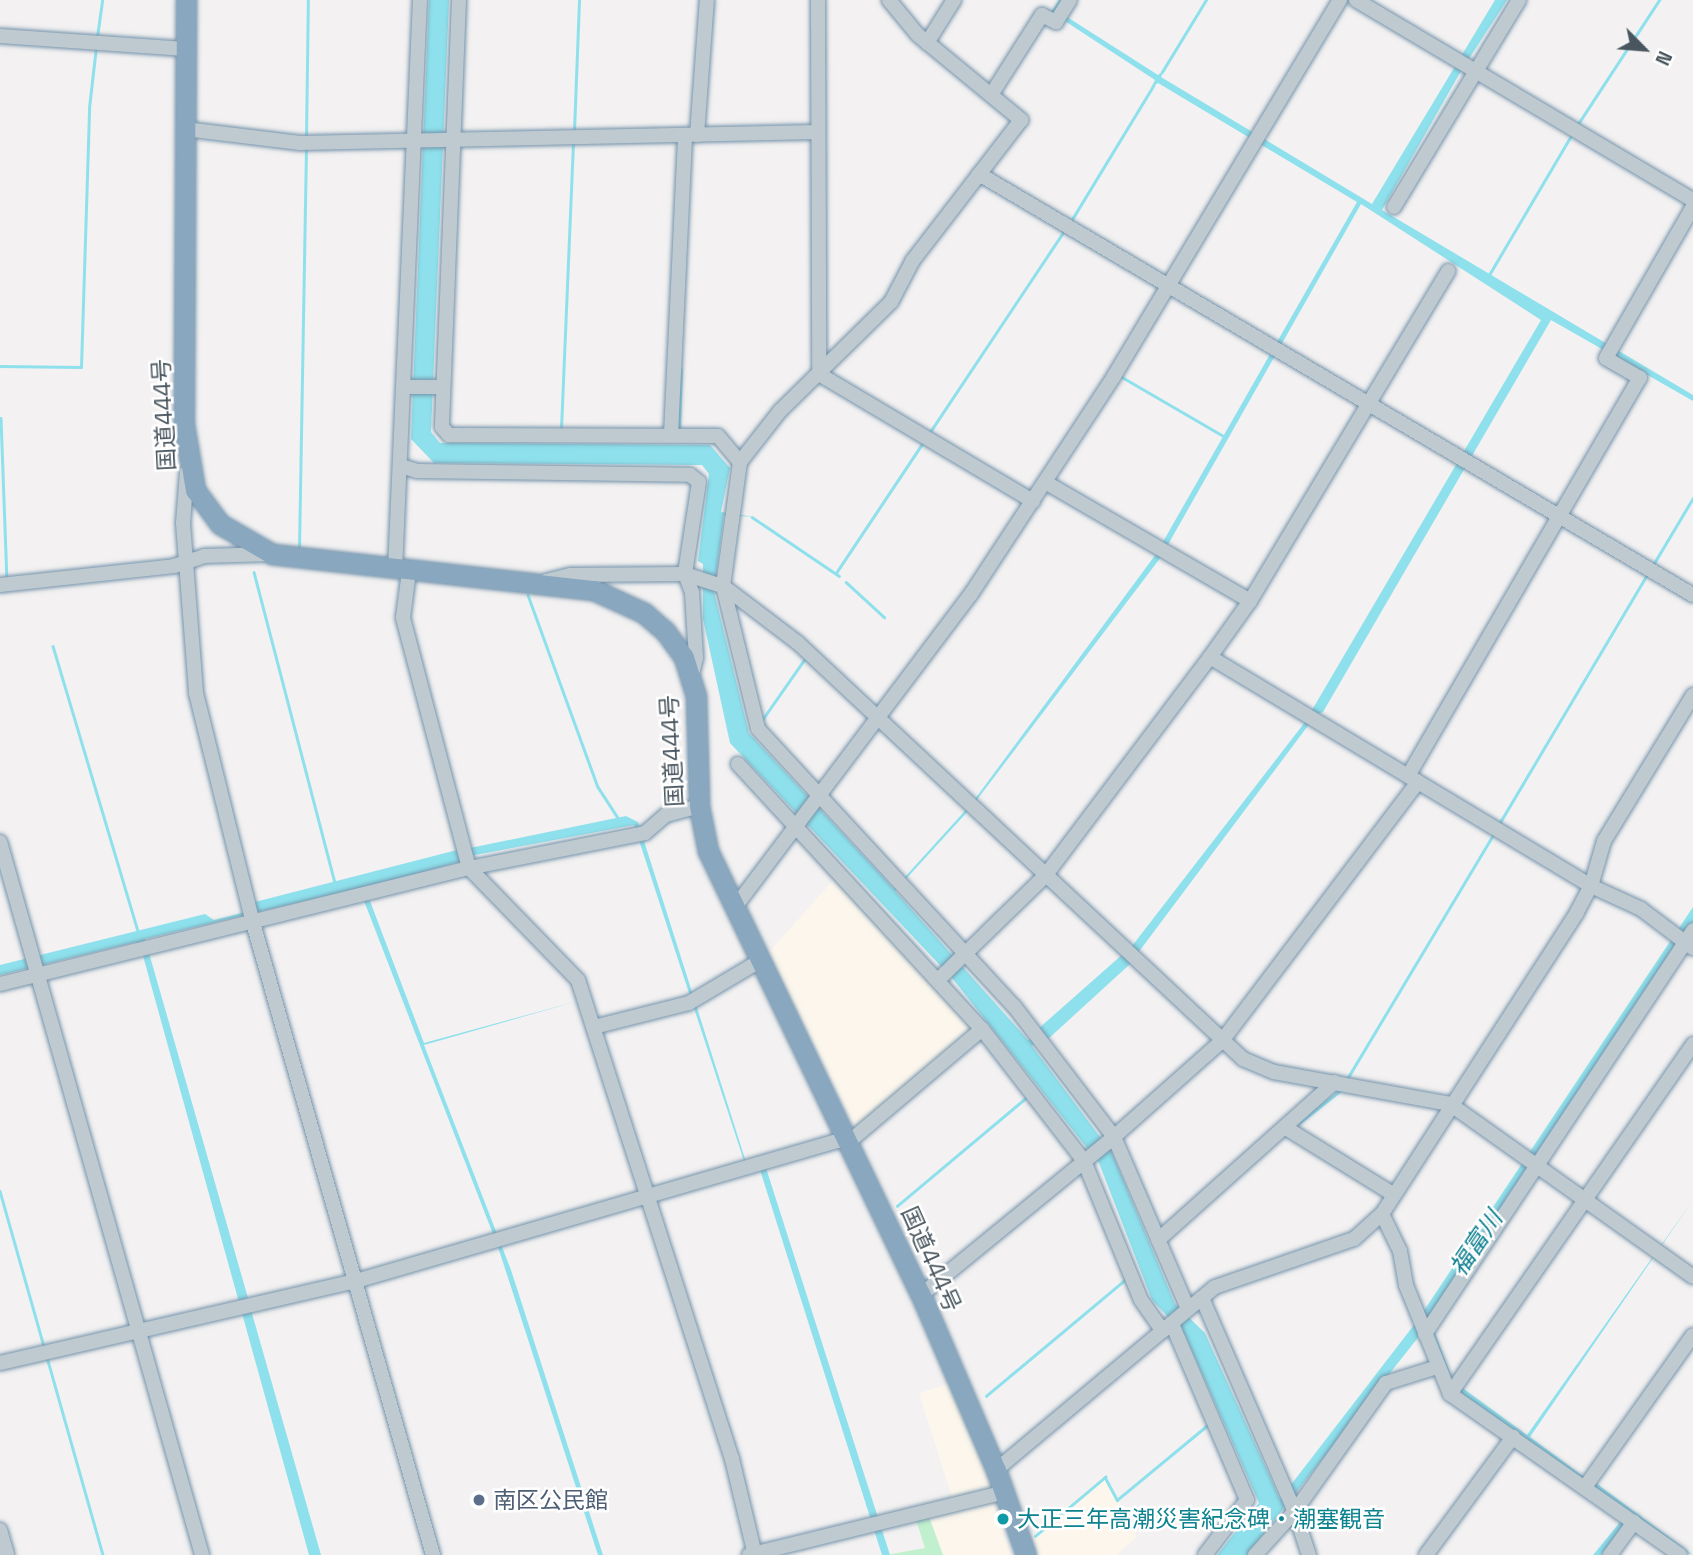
<!DOCTYPE html>
<meta charset="utf-8">
<style>
body{margin:0}
#map{position:relative;width:1693px;height:1555px;overflow:hidden;background:#f3f1f1;font-family:"Space Grotesk","Noto Sans JP",sans-serif}
div>[style]{position:absolute}
[style*='--x']{left:calc(var(--x)*1px);top:calc(var(--y)*1px);width:calc(var(--w)*1px);rotate:calc(var(--a)*1deg)}
.commercial>*{inset:0;background:#fcf6ec}
.green>*{inset:0;background:#c0f0ce}
.water>*{inset:0;background:#8ee1ec}
.stream>*{height:2.5px;margin:-1.25px;padding:0 1.25px;transform-origin:1.25px;border-radius:1.25px;background:#8ee1ec}
.roads{filter:drop-shadow(0 0 2px #7493ab) drop-shadow(0 0 2px #7493ab)}
.minor>*{height:14px;margin:-7px;padding:0 7px;transform-origin:7px;border-radius:7px;background:#bfcad0}
.highway>*{height:19px;margin:-9.5px;padding:0 9.5px;transform-origin:9.5px;border-radius:9.5px;background:#89a8bf}
.dots>*{width:19px;height:19px;translate:-50% -50%;box-sizing:border-box;border:4px solid #fff;border-radius:50%}
span{translate:-50% -50%;white-space:nowrap;text-align:center;line-height:1.15;-webkit-text-stroke:5px #fff;paint-order:stroke}
.street-label{font-size:23px;color:#49565f}
.service-label{font-size:23px;color:#4e5e75}
.left{translate:0 -50%;text-align:left}
.culture-label{font-size:23px;color:#0d838f}
.water-label{font-size:24px;color:#0e7f8f;font-style:italic}
.north{position:absolute;left:1609px;top:14px;width:70px;height:70px;-webkit-text-stroke:5px #fff;paint-order:stroke;rotate:115deg;font-size:19px;font-weight:700;line-height:28px;text-align:center;color:#49565f}
.north::after{content:'';display:block;margin:auto;width:24px;height:32px;background:#49565f;clip-path:polygon(50% 0,100% 100%,50% 72%,0 100%)}
</style>
<div id="map">
<div class="commercial">
<i style="clip-path:polygon(837px 876px,976px 1028px,858px 1132px,769px 952px)"></i>
<i style="clip-path:polygon(951px 1383px,992px 1486px,992px 1500px,1011px 1555px,943px 1555px,928px 1514px,955px 1507px,919px 1393px)"></i>
<i style="clip-path:polygon(1105px 1475px,1137px 1537px,1116px 1555px,1038px 1555px,1033px 1535px)"></i>
</div>
<div class="green">
<i style="clip-path:polygon(928px 1514px,943px 1555px,886px 1555px,925px 1548px,916px 1520px)"></i>
</div>
<div class="water">
<i style="clip-path:polygon(429px 0,449px 0,431px 432px,440px 443px,710px 445px,730px 468px,721px 512px,755px 517px,724px 515px,714px 592px,749px 733px,894px 889px,972px 803px,1156px 554px,1357px 202px,1158px 83px,1151px 88px,1155px 80px,1051px 12px,1059px 0,1065px 0,1064px 15px,1158px 75px,1165px 69px,1161px 77px,1372px 204px,1495px 0,1507px 0,1461px 71px,1382px 210px,1693px 395px,1693px 401px,1551px 320px,1323px 712px,1316px 715px,1129px 965px,1047px 1040px,1038px 1029px,1132px 946px,1305px 722px,1541px 320px,1361px 204px,1161px 557px,970px 809px,895px 891px,1028px 1040px,1033px 1037px,1037px 1042px,1032px 1046px,1112px 1153px,1175px 1304px,1205px 1333px,1280px 1499px,1417px 1321px,1693px 907px,1693px 923px,1507px 1197px,1433px 1328px,1453px 1381px,1527px 1435px,1693px 1200px,1530px 1437px,1587px 1479px,1693px 1347px,1596px 1483px,1693px 1555px,1625px 1524px,1601px 1555px,1593px 1555px,1621px 1521px,1585px 1481px,1460px 1393px,1420px 1335px,1247px 1555px,1217px 1555px,1259px 1503px,1185px 1335px,1152px 1300px,1099px 1163px,952px 978px,730px 743px,703px 619px,703px 564px,698px 561px,709px 474px,702px 465px,434px 463px,411px 439px)"></i>
<i style="clip-path:polygon(626px 816px,638px 822px,746px 1162px,766px 1168px,890px 1555px,882px 1555px,760px 1170px,745px 1164px,634px 825px,459px 858px,459px 862px,365px 888px,424px 1043px,578px 1001px,424px 1045px,511px 1270px,603px 1555px,598px 1555px,498px 1247px,359px 888px,145px 939px,248px 1298px,244px 1300px,247px 1311px,251px 1310px,321px 1555px,309px 1555px,140px 945px,136px 942px,0 975px,0 965px,205px 914px,214px 920px,245px 912px,255px 902px,457px 850px,458px 854px,470px 848px)"></i>
</div>
<div class="stream">
<i style="--x:97;--y:37;--w:37;--a:-82"></i>
<i style="--x:1162;--y:72;--w:84;--a:-58.6"></i>
<i style="--x:1578;--y:124;--w:148;--a:-56.8"></i>
<i style="--x:574;--y:131;--w:131;--a:-87.8"></i>
<i style="--x:306;--y:136;--w:136;--a:-89.2"></i>
<i style="--x:1071;--y:221;--w:158;--a:-58.7"></i>
<i style="--x:1489;--y:275;--w:161;--a:-59.5"></i>
<i style="--x:0;--y:366;--w:81;--a:0.7"></i>
<i style="--x:81;--y:367;--w:259;--a:-88.2"></i>
<i style="--x:89;--y:108;--w:61;--a:-83.5"></i>
<i style="--x:1122;--y:377;--w:119;--a:30.2"></i>
<i style="--x:1;--y:418;--w:160;--a:87.9"></i>
<i style="--x:561;--y:429;--w:287;--a:-87.6"></i>
<i style="--x:679;--y:430;--w:60;--a:-88.1"></i>
<i style="--x:930;--y:432;--w:242;--a:-56.3"></i>
<i style="--x:752;--y:517;--w:105;--a:34.1"></i>
<i style="--x:299;--y:549;--w:400;--a:-89"></i>
<i style="--x:1653;--y:565;--w:78;--a:-59.2"></i>
<i style="--x:254;--y:572;--w:321;--a:75.4"></i>
<i style="--x:836;--y:573;--w:159;--a:-56.3"></i>
<i style="--x:846;--y:582;--w:52;--a:42.6"></i>
<i style="--x:528;--y:595;--w:204;--a:70"></i>
<i style="--x:598;--y:787;--w:37;--a:57"></i>
<i style="--x:53;--y:646;--w:297;--a:73.4"></i>
<i style="--x:762;--y:720;--w:73;--a:-55"></i>
<i style="--x:1499;--y:824;--w:290;--a:-59.3"></i>
<i style="--x:1347;--y:1079;--w:284;--a:-59.1"></i>
<i style="--x:1299;--y:1123;--w:53;--a:-38.2"></i>
<i style="--x:0;--y:1191;--w:161;--a:74.2"></i>
<i style="--x:897;--y:1206;--w:171;--a:-40"></i>
<i style="--x:47;--y:1357;--w:206;--a:74.2"></i>
<i style="--x:986;--y:1396;--w:182;--a:-39.9"></i>
<i style="--x:1035;--y:1536;--w:92;--a:-40.1"></i>
<i style="--x:1105;--y:1477;--w:26;--a:62"></i>
<i style="--x:1117;--y:1500;--w:121;--a:-39.6"></i>
</div>
<div class="roads">
<div class="minor">
<i style="--x:459;--y:0;--w:427;--a:92.3"></i>
<i style="--x:442;--y:427;--w:11;--a:49"></i>
<i style="--x:449;--y:435;--w:269;--a:0.2"></i>
<i style="--x:718;--y:436;--w:34;--a:50"></i>
<i style="--x:818;--y:0;--w:374;--a:89.8"></i>
<i style="--x:889;--y:0;--w:45;--a:50.4"></i>
<i style="--x:918;--y:35;--w:134;--a:39.5"></i>
<i style="--x:1021;--y:120;--w:177;--a:127.6"></i>
<i style="--x:913;--y:260;--w:47;--a:117.6"></i>
<i style="--x:891;--y:302;--w:156;--a:135.5"></i>
<i style="--x:780;--y:411;--w:65;--a:128.1"></i>
<i style="--x:740;--y:462;--w:125;--a:97.8"></i>
<i style="--x:723;--y:586;--w:147;--a:76.2"></i>
<i style="--x:758;--y:729;--w:377;--a:47.3"></i>
<i style="--x:1014;--y:1006;--w:165;--a:52.6"></i>
<i style="--x:1114;--y:1137;--w:187;--a:66.7"></i>
<i style="--x:1356;--y:0;--w:392;--a:30.7"></i>
<i style="--x:0;--y:36;--w:186;--a:4"></i>
<i style="--x:927;--y:43;--w:51;--a:-57.9"></i>
<i style="--x:991;--y:95;--w:95;--a:-57.5"></i>
<i style="--x:1042;--y:15;--w:16;--a:27"></i>
<i style="--x:1056;--y:22;--w:26;--a:-58"></i>
<i style="--x:185;--y:129;--w:116;--a:6.9"></i>
<i style="--x:300;--y:143;--w:518;--a:-1.22"></i>
<i style="--x:697;--y:135;--w:135;--a:-85.8"></i>
<i style="--x:979;--y:174;--w:829;--a:30.53"></i>
<i style="--x:1394;--y:207;--w:242;--a:-58.9"></i>
<i style="--x:819;--y:374;--w:249;--a:30.7"></i>
<i style="--x:404;--y:387;--w:39;--a:0"></i>
<i style="--x:671;--y:435;--w:300;--a:-87.3"></i>
<i style="--x:401;--y:466;--w:17;--a:17"></i>
<i style="--x:417;--y:471;--w:273;--a:0.8"></i>
<i style="--x:690;--y:475;--w:11;--a:38"></i>
<i style="--x:699;--y:482;--w:93;--a:98.7"></i>
<i style="--x:685;--y:574;--w:19;--a:69"></i>
<i style="--x:692;--y:592;--w:66;--a:86.5"></i>
<i style="--x:696;--y:658;--w:16;--a:104"></i>
<i style="--x:187;--y:472;--w:51;--a:94.5"></i>
<i style="--x:183;--y:523;--w:170;--a:85.6"></i>
<i style="--x:196;--y:693;--w:237;--a:76.1"></i>
<i style="--x:253;--y:923;--w:657;--a:74.1"></i>
<i style="--x:1045;--y:482;--w:237;--a:30.1"></i>
<i style="--x:395;--y:570;--w:571;--a:-87.49"></i>
<i style="--x:409;--y:571;--w:47;--a:97.3"></i>
<i style="--x:403;--y:618;--w:259;--a:75.2"></i>
<i style="--x:469;--y:868;--w:156;--a:45.8"></i>
<i style="--x:578;--y:980;--w:503;--a:72.18"></i>
<i style="--x:732;--y:1459;--w:99;--a:76.5"></i>
<i style="--x:546;--y:581;--w:25;--a:-14"></i>
<i style="--x:570;--y:575;--w:115;--a:-0.5"></i>
<i style="--x:685;--y:574;--w:40;--a:18"></i>
<i style="--x:723;--y:586;--w:94;--a:37.2"></i>
<i style="--x:798;--y:643;--w:609;--a:43.07"></i>
<i style="--x:1243;--y:1059;--w:34;--a:23"></i>
<i style="--x:1274;--y:1072;--w:179;--a:10.3"></i>
<i style="--x:1450;--y:1104;--w:298;--a:35.4"></i>
<i style="--x:0;--y:585;--w:175;--a:-6.2"></i>
<i style="--x:174;--y:566;--w:32;--a:-18"></i>
<i style="--x:204;--y:556;--w:68;--a:-1.7"></i>
<i style="--x:1210;--y:657;--w:445;--a:31"></i>
<i style="--x:1591;--y:886;--w:55;--a:24.7"></i>
<i style="--x:1641;--y:909;--w:65;--a:36.9"></i>
<i style="--x:738;--y:764;--w:360;--a:47.4"></i>
<i style="--x:982;--y:1029;--w:167;--a:52.3"></i>
<i style="--x:1084;--y:1161;--w:150;--a:67.7"></i>
<i style="--x:1141;--y:1300;--w:38;--a:55"></i>
<i style="--x:1408;--y:776;--w:461;--a:-59.8"></i>
<i style="--x:1640;--y:378;--w:39;--a:-150"></i>
<i style="--x:1606;--y:358;--w:174;--a:-60.1"></i>
<i style="--x:0;--y:842;--w:741;--a:74.18"></i>
<i style="--x:735;--y:907;--w:392;--a:-53"></i>
<i style="--x:971;--y:594;--w:261;--a:-56.7"></i>
<i style="--x:1114;--y:376;--w:439;--a:-59"></i>
<i style="--x:938;--y:980;--w:149;--a:-44.2"></i>
<i style="--x:1045;--y:876;--w:274;--a:-53"></i>
<i style="--x:1210;--y:657;--w:69;--a:-54.5"></i>
<i style="--x:1250;--y:601;--w:385;--a:-59"></i>
<i style="--x:0;--y:984;--w:483;--a:-13.9"></i>
<i style="--x:469;--y:868;--w:179;--a:-11.2"></i>
<i style="--x:645;--y:833;--w:28;--a:-41"></i>
<i style="--x:666;--y:815;--w:34;--a:-15"></i>
<i style="--x:594;--y:1027;--w:98;--a:-14.2"></i>
<i style="--x:689;--y:1003;--w:84;--a:-30.8"></i>
<i style="--x:1286;--y:1128;--w:126;--a:31.7"></i>
<i style="--x:1158;--y:1240;--w:237;--a:-41.8"></i>
<i style="--x:921;--y:1295;--w:240;--a:-39.3"></i>
<i style="--x:1107;--y:1143;--w:154;--a:-41.6"></i>
<i style="--x:1222;--y:1041;--w:325;--a:-52.9"></i>
<i style="--x:1202;--y:1298;--w:228;--a:66.5"></i>
<i style="--x:1293;--y:1507;--w:51;--a:71.6"></i>
<i style="--x:1172;--y:1324;--w:191;--a:66.9"></i>
<i style="--x:1247;--y:1500;--w:69;--a:127.4"></i>
<i style="--x:1425;--y:1334;--w:485;--a:-56.4"></i>
<i style="--x:0;--y:1363;--w:365;--a:-13"></i>
<i style="--x:356;--y:1281;--w:501;--a:-16.23"></i>
<i style="--x:837;--y:1141;--w:13;--a:0"></i>
<i style="--x:850;--y:1141;--w:173;--a:-40.3"></i>
<i style="--x:1450;--y:1394;--w:426;--a:-55.2"></i>
<i style="--x:996;--y:1470;--w:285;--a:-39.9"></i>
<i style="--x:1215;--y:1287;--w:147;--a:-19.1"></i>
<i style="--x:1354;--y:1239;--w:38;--a:-42"></i>
<i style="--x:1585;--y:1487;--w:186;--a:-54.6"></i>
<i style="--x:0;--y:1530;--w:26;--a:74"></i>
<i style="--x:749;--y:1555;--w:260;--a:-13.8"></i>
<i style="--x:1255;--y:1555;--w:59;--a:-47.7"></i>
<i style="--x:1295;--y:1511;--w:157;--a:-54.6"></i>
<i style="--x:1386;--y:1383;--w:53;--a:-17.4"></i>
<i style="--x:1426;--y:1555;--w:147;--a:-53.6"></i>
<i style="--x:1610;--y:1555;--w:41;--a:-54"></i>
<i style="--x:1680;--y:1555;--w:281;--a:-145"></i>
<i style="--x:1450;--y:1394;--w:118;--a:-112"></i>
<i style="--x:1406;--y:1285;--w:35;--a:-100"></i>
<i style="--x:1400;--y:1251;--w:41;--a:-115.9"></i>
<i style="--x:1382;--y:1214;--w:359;--a:-57.1"></i>
<i style="--x:1577;--y:912;--w:30;--a:-62"></i>
<i style="--x:1591;--y:886;--w:47;--a:-73.9"></i>
<i style="--x:1604;--y:841;--w:171;--a:-58.6"></i>
</div>
<div class="highway">
<i style="--x:186;--y:0;--w:425;--a:90.3"></i>
<i style="--x:184;--y:425;--w:66;--a:80.4"></i>
<i style="--x:195;--y:490;--w:42;--a:53.7"></i>
<i style="--x:220;--y:524;--w:60;--a:30"></i>
<i style="--x:272;--y:554;--w:324;--a:6.4"></i>
<i style="--x:594;--y:590;--w:55;--a:24.7"></i>
<i style="--x:644;--y:613;--w:28;--a:41"></i>
<i style="--x:665;--y:631;--w:32;--a:54"></i>
<i style="--x:684;--y:657;--w:41;--a:72.9"></i>
<i style="--x:696;--y:696;--w:110;--a:88.4"></i>
<i style="--x:699;--y:806;--w:46;--a:78.7"></i>
<i style="--x:708;--y:851;--w:492;--a:64.4"></i>
<i style="--x:921;--y:1295;--w:190;--a:66.8"></i>
<i style="--x:996;--y:1470;--w:90;--a:70.6"></i>
</div>
</div>
<div class="dots">
<i style="left:479px;top:1500px;background:#5c6f8a"></i>
<i style="left:1003px;top:1519px;background:#0f9aa8"></i>
</div>
<div class="street-label">
<span style="left:164px;top:415px;rotate:-93deg">国道444号</span>
<span style="left:672px;top:751px;rotate:-93deg">国道444号</span>
<span style="left:931px;top:1259px;rotate:66deg">国道444号</span>
</div>
<div class="service-label">
<span class="left" style="left:493px;top:1500px">南区公民館</span>
</div>
<div class="culture-label">
<span class="left" style="left:1017px;top:1519px">大正三年高潮災害紀念碑・潮塞観音</span>
</div>
<div class="water-label">
<span style="left:1476px;top:1243px;rotate:-56deg">福富川</span>
</div>
<div class="north">N</div>
</div>
